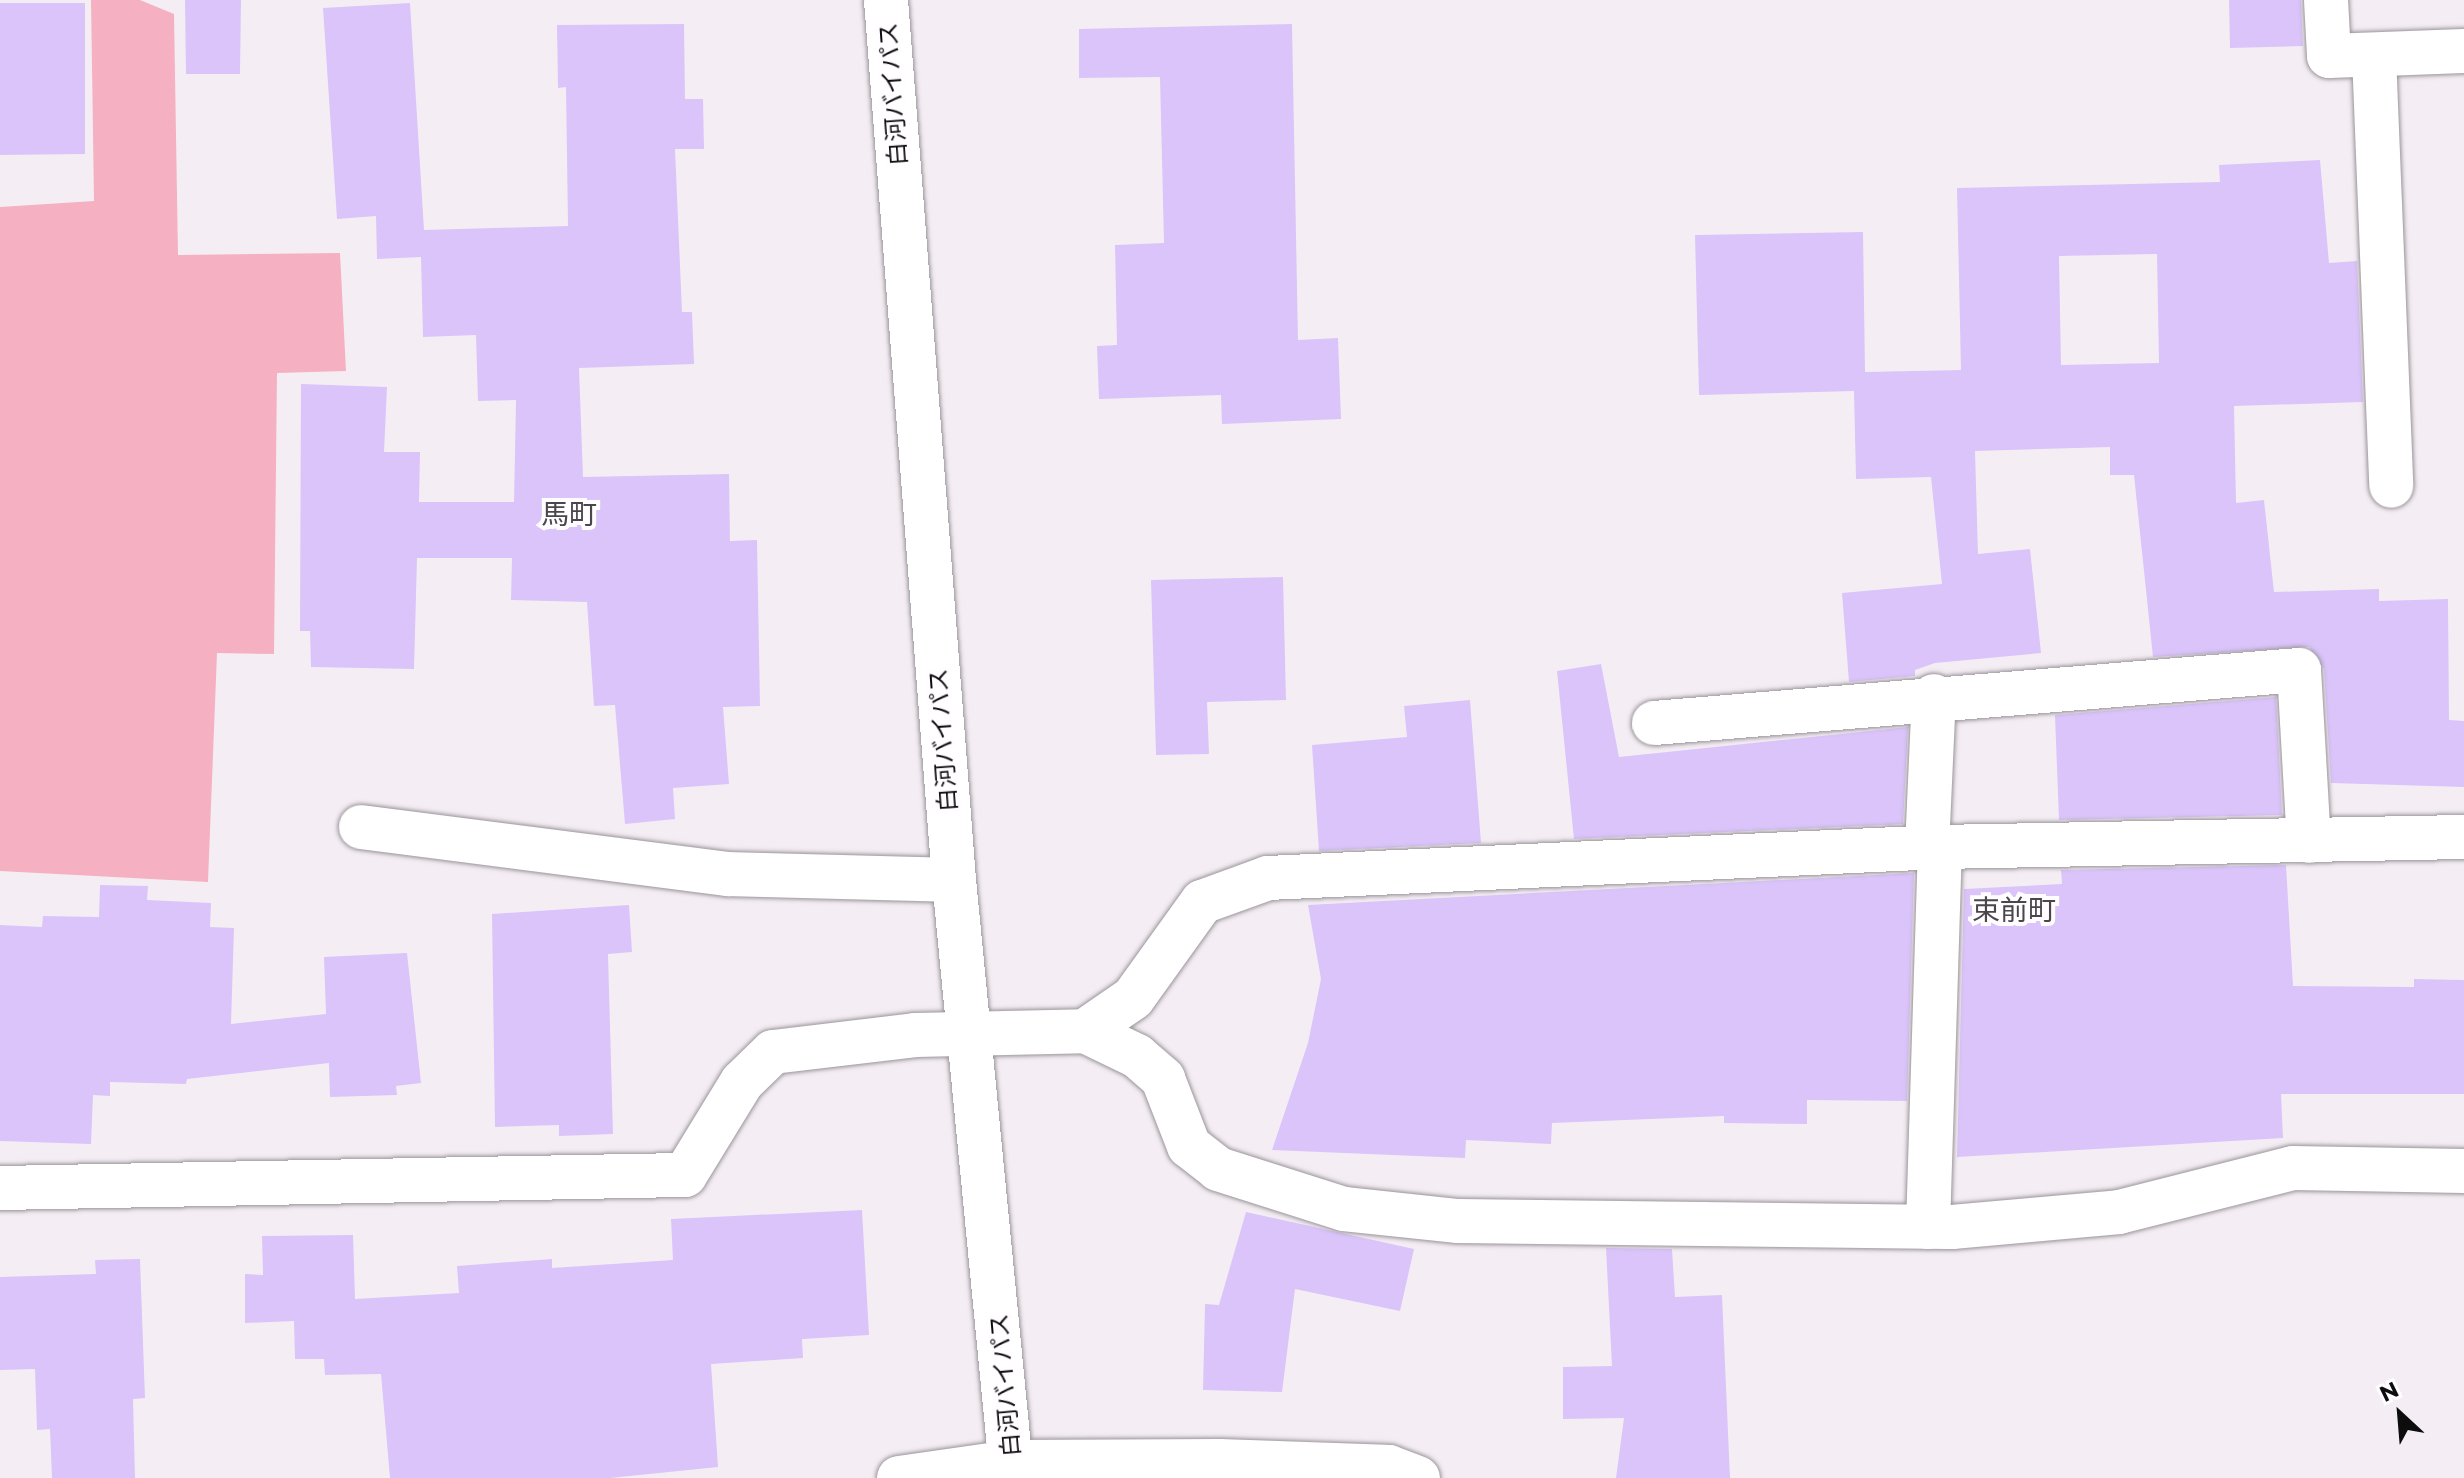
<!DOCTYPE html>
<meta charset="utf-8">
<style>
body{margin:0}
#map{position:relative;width:2464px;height:1478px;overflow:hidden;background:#f4eef4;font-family:Montserrat,"Noto Sans JP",sans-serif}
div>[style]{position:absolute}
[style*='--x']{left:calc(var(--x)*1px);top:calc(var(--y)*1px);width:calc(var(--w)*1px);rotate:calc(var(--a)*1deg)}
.green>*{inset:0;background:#f5b1c1}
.building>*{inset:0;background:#dac4fa}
.roads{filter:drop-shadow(0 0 2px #9a959a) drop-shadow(0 0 2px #9a959a)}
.street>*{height:44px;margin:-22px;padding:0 22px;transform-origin:22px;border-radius:22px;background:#fff}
.highway>*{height:44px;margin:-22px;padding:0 22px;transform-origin:22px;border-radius:22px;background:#fff}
span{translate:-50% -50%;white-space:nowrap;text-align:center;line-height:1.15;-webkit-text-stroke:8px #fffdff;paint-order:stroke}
.street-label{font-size:24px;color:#0e0d0e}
.quarter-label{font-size:28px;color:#4a464a}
.north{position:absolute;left:2360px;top:1374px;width:80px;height:80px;-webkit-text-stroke:6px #fffdff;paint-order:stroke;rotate:334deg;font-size:22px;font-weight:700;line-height:32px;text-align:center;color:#0e0d0e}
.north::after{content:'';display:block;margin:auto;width:28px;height:36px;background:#0e0d0e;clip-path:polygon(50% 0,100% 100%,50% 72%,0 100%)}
</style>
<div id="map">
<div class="green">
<i style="clip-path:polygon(91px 0,140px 0,174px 14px,178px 255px,340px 253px,346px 371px,277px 373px,274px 654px,217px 653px,208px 882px,0 871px,0 207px,94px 201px)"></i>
</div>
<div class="building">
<i style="clip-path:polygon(185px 0,241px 0,240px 74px,186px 74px)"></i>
<i style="clip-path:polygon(2229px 0,2301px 0,2303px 46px,2230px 48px)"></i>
<i style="clip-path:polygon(0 3px,85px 3px,85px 154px,0 155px)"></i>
<i style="clip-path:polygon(410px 3px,424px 230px,568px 226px,566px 87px,558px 88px,557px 25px,684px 24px,685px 99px,703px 99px,704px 149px,675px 149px,682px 312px,692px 312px,694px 364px,579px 368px,583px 477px,729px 474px,730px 541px,757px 540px,760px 706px,723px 707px,729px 784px,673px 788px,675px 819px,625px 824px,615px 705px,594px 706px,587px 602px,511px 600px,512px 558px,417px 558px,414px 669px,311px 667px,310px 631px,300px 631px,301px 384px,387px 387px,384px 452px,420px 452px,419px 502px,514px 502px,516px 400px,478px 401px,476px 335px,423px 337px,421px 257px,377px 259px,376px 216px,337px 219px,323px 8px)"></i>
<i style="clip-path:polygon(1292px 24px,1298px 340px,1338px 338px,1341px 419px,1222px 424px,1221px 395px,1099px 399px,1097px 346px,1117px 345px,1115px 245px,1164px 243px,1160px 77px,1079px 78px,1079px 29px)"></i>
<i style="clip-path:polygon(evenodd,2320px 160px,2329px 263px,2357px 261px,2363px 402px,2234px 406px,2236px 503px,2264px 500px,2274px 592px,2379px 589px,2379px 601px,2448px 599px,2449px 720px,2464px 721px,2464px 787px,2331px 783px,2324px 669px,2309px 647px,2153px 657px,2134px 475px,2110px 475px,2110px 447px,1975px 451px,1978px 554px,2030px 549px,2041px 653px,1935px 663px,1915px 670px,1915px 676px,1849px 682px,1842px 593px,1942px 584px,1931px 477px,1856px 479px,1854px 391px,1699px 395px,1695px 235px,1863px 232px,1865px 372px,1961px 370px,1957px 188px,2220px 182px,2219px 165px,2320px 160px,2157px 254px,2159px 363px,2061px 365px,2059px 256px,2157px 254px)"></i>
<i style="clip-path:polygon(1283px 577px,1286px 700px,1207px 702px,1209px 754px,1156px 755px,1151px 580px)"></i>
<i style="clip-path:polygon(1601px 664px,1619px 757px,1908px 727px,1903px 824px,1574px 839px,1557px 671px)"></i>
<i style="clip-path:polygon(2276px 697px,2282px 815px,2059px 820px,2055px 715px)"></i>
<i style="clip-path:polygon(1470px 700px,1481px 843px,1319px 851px,1312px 745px,1407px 737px,1404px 706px)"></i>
<i style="clip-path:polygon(2286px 865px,2293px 986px,2414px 987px,2414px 979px,2464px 980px,2464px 1094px,2281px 1094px,2283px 1138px,1957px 1157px,1964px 889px,2062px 884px,2061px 870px)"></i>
<i style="clip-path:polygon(1914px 873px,1907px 1101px,1807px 1100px,1807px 1124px,1724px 1123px,1724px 1116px,1552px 1123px,1551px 1144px,1466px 1140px,1465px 1158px,1272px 1150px,1308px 1043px,1321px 979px,1308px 905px)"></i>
<i style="clip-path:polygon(100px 885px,148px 886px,147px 900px,211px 903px,210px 927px,234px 928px,231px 1024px,326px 1014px,324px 957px,407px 953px,421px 1083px,396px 1086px,397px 1095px,330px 1097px,329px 1063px,187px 1079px,186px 1084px,110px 1082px,110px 1096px,93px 1095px,91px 1144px,0 1141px,0 925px,42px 927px,43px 916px,99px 917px)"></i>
<i style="clip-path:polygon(629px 905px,632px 952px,608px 954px,613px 1134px,559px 1136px,559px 1125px,495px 1127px,492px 914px)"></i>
<i style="clip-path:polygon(862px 1210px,869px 1335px,802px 1339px,803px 1358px,711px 1364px,718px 1467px,610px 1478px,390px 1478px,381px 1374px,325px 1375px,324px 1359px,295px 1359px,294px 1321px,245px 1323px,245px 1274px,263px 1275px,262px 1236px,353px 1235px,355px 1299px,459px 1293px,457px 1266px,552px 1259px,552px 1268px,673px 1260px,671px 1219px)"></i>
<i style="clip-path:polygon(1246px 1212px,1414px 1249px,1400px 1311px,1295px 1289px,1282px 1392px,1203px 1390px,1205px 1304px,1219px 1305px)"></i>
<i style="clip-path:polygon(1606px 1248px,1672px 1249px,1675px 1297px,1722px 1295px,1730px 1478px,1616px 1478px,1624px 1418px,1563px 1419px,1563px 1367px,1612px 1366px)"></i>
<i style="clip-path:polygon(140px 1259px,145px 1398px,133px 1399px,135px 1478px,52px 1478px,50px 1429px,37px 1430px,35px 1369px,0 1370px,0 1277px,96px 1274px,95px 1260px)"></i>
</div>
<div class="roads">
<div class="street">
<i style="--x:2326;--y:0;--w:56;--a:86.9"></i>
<i style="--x:2329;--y:56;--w:135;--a:-2.1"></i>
<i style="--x:2374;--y:55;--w:431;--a:87.7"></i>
<i style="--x:1654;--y:723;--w:647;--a:-4.7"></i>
<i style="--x:2299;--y:670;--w:171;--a:86.7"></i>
<i style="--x:361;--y:827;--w:370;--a:7.3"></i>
<i style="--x:728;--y:874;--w:226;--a:1.5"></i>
<i style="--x:2464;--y:837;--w:524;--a:178.91"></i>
<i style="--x:1940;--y:847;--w:673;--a:177.36"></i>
<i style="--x:1268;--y:878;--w:70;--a:160"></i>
<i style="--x:1202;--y:902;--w:118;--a:125.7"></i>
<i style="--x:1133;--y:998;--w:58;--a:145.5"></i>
<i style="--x:1085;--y:1031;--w:58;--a:25.7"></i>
<i style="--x:1137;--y:1056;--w:35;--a:41"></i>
<i style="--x:1163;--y:1079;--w:72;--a:68.8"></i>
<i style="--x:1189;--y:1146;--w:37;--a:38"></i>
<i style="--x:1218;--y:1169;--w:132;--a:17.6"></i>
<i style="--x:1344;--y:1209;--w:115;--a:6"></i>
<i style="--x:1458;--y:1221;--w:494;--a:0.7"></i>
<i style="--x:1952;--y:1227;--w:168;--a:-5.1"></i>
<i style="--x:2119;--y:1212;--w:179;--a:-14.2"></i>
<i style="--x:2293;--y:1168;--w:171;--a:1"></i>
<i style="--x:1927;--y:848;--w:152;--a:-87.4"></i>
<i style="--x:0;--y:1188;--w:685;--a:-1.09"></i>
<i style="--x:685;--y:1175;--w:109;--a:-58.5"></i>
<i style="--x:742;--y:1082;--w:43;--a:-44.1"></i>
<i style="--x:773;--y:1052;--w:143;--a:-6.8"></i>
<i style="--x:915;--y:1035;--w:170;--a:-1.3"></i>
<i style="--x:1928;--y:1227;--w:380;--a:-88.2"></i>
<i style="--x:899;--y:1478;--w:113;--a:-8.1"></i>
<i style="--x:1011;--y:1462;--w:209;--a:-0.3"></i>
<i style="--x:1220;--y:1461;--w:169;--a:2"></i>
<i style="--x:1389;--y:1467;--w:31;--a:21"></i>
</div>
<div class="highway">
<i style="--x:886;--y:0;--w:883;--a:85.58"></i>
<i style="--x:954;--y:880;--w:601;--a:84.46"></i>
</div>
</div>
<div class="street-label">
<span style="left:893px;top:94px;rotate:-94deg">白河バイパス</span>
<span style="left:943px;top:740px;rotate:-94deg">白河バイパス</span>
<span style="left:1005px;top:1385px;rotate:-95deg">白河バイパス</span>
</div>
<div class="quarter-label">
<span style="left:569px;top:514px">馬町</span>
<span style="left:2014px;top:910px">束前町</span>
</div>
<div class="north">N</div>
</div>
